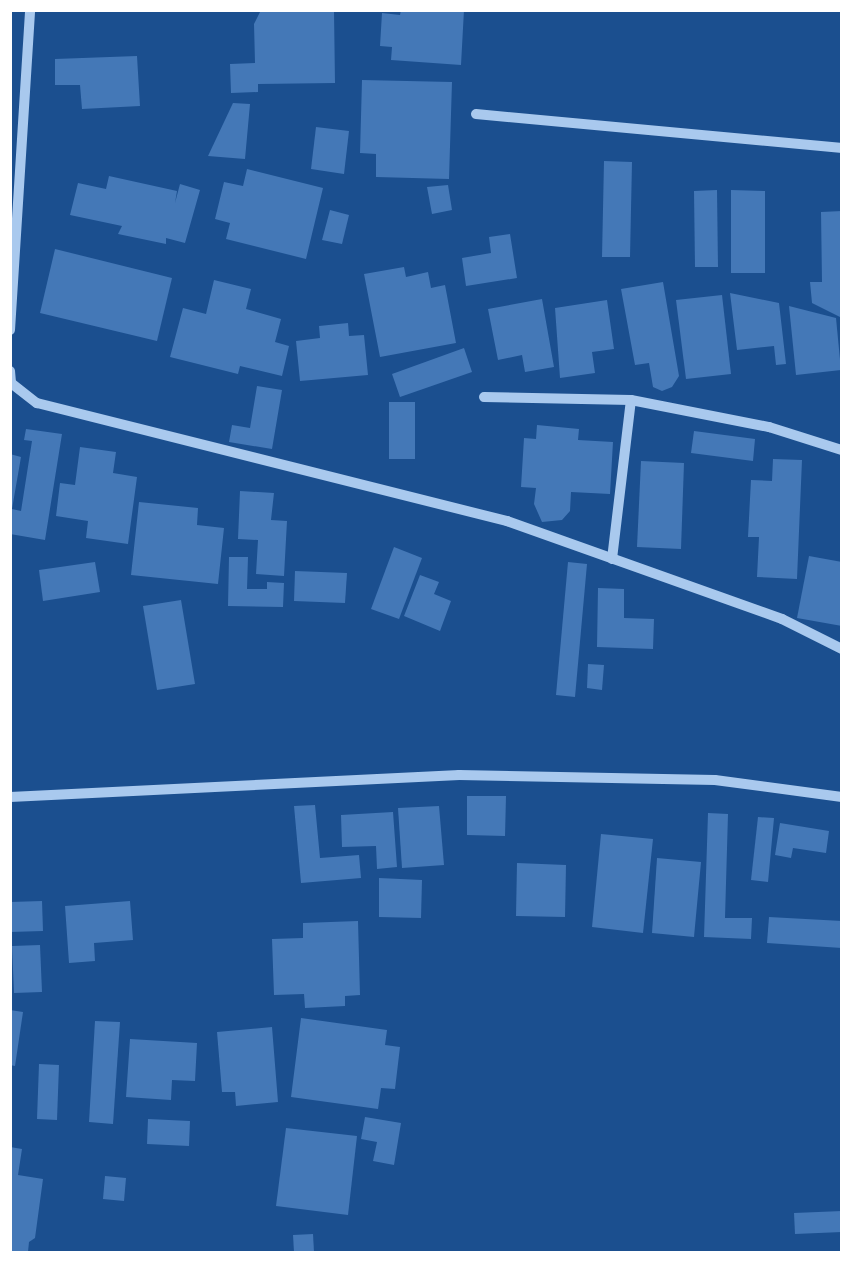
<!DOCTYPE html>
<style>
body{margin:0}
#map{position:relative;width:852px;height:1263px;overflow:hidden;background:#1b4f8f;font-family:"PT Sans Narrow",sans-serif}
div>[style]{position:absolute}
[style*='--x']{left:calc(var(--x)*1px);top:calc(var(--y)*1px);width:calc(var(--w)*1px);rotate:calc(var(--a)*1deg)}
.building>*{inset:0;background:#4478b7}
.minor>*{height:10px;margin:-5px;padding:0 5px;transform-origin:5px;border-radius:5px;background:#a9c9ee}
span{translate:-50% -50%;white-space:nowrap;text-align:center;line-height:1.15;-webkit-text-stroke:4.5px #1b4f8f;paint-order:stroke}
.frame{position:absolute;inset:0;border:12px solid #fff;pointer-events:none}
</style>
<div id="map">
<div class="building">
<i style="clip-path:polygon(261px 10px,334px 11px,335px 83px,258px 84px,258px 92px,231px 93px,230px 64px,255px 63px,254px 24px)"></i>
<i style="clip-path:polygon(401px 10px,464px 10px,461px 65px,391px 60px,392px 47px,380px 46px,382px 13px,400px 15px)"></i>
<i style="clip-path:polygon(137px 56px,140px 106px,82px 109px,80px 85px,55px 85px,55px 59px)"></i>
<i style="clip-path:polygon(362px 80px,452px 82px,449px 179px,376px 177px,376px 154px,360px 153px)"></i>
<i style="clip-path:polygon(233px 103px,250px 104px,245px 159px,208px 156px)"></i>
<i style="clip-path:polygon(316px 127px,349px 131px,344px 174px,311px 169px)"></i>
<i style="clip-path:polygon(604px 161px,632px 162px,630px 257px,602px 257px)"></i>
<i style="clip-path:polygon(247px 169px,323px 188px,306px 259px,226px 239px,230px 223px,215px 219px,224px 182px,243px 186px)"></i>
<i style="clip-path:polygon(109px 176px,177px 191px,175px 203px,180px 184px,200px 190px,185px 243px,166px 238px,166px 244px,118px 234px,122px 226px,70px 215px,78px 183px,106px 189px)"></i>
<i style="clip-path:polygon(448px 185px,452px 210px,432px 214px,427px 187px)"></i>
<i style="clip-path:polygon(717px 190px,718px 267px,695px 267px,694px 191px)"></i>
<i style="clip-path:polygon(731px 190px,765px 191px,765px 273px,731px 273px)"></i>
<i style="clip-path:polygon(330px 210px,349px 215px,342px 244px,322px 240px)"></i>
<i style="clip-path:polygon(842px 211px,842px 318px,812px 303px,810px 282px,822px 282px,821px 212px)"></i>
<i style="clip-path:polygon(510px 234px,517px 278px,466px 286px,462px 258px,491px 253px,489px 237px)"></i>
<i style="clip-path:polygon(55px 249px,172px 278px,157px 341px,40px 313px)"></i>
<i style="clip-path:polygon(404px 267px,406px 277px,428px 272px,431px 288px,445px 285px,456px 343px,380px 357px,364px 274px)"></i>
<i style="clip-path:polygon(214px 280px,251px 289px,246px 309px,281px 319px,275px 342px,289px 346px,282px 376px,240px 366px,238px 374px,170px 357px,183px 308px,206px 314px)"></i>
<i style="clip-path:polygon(663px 282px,679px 376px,672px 387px,662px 391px,653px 387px,649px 363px,635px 365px,621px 289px)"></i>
<i style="clip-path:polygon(730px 293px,779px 303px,786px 364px,776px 365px,774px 346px,737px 350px)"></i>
<i style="clip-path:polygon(722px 295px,731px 374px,686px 379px,676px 300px)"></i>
<i style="clip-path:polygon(542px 299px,554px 367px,525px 372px,522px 355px,498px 360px,488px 309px)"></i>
<i style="clip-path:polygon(607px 300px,614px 349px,592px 352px,595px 373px,560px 378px,555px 308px)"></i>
<i style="clip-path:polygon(789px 306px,836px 318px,841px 370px,796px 375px)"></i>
<i style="clip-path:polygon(348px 323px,349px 336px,364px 335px,368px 375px,300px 381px,296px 341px,320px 338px,319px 326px)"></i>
<i style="clip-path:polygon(464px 348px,472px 372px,400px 397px,392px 374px)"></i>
<i style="clip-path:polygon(257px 386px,282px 390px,272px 449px,229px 442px,232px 425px,250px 428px)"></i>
<i style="clip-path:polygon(389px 402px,415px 402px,415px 459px,389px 459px)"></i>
<i style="clip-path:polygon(537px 425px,579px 429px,578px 440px,613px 442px,610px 494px,571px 492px,570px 511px,562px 520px,542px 522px,534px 504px,536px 488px,521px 487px,524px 438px,536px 439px)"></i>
<i style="clip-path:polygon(26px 429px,62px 434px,45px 540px,10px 534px,10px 454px,21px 457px,12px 509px,21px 511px,32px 441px,24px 440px)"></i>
<i style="clip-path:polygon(694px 431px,755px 439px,753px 461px,691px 453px)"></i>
<i style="clip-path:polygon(80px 447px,116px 452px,113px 473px,137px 477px,128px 544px,86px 538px,88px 521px,56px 516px,60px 483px,75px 485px)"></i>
<i style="clip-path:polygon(773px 459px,802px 460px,797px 579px,757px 577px,759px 537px,748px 537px,751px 480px,772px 481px)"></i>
<i style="clip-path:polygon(641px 461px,684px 463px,681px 549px,637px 547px)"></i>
<i style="clip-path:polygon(240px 491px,274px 493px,271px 520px,287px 521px,284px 576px,256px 574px,258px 540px,238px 539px)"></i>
<i style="clip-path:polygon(139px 502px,198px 508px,197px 525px,224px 528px,218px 584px,131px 575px)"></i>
<i style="clip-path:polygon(394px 547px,422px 558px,399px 619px,371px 609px)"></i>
<i style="clip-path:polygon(809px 556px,842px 562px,842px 626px,797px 618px)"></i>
<i style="clip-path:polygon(229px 557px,248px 557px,247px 589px,267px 589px,267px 582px,284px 583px,283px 607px,228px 606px)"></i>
<i style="clip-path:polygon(95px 562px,100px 592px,43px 601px,39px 570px)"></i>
<i style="clip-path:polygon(568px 562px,587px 564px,575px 697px,556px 695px)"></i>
<i style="clip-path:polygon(295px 571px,347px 573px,345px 603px,294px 601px)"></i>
<i style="clip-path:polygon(420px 575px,439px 582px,434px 594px,451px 601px,440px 631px,404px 616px)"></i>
<i style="clip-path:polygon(598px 588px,624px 589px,624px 618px,654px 619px,653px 649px,597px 647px)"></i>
<i style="clip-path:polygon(181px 600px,195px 684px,157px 690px,143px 606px)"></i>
<i style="clip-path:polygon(588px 664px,604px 665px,602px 690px,587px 688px)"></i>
<i style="clip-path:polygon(467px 796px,506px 796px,505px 836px,467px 835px)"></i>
<i style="clip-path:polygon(315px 805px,320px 858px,359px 855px,361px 878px,301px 883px,294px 806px)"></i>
<i style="clip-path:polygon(439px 806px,444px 865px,402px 868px,398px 808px)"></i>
<i style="clip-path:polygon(393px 812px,397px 867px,377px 869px,376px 846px,342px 847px,341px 815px)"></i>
<i style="clip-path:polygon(708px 813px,728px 814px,725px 918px,752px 918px,751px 939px,704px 937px)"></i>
<i style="clip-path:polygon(758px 817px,774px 818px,768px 882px,751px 880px)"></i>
<i style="clip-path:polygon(780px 823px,829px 831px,826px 853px,793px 848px,791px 858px,775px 855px)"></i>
<i style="clip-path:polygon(601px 834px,653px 839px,643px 933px,592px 927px)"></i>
<i style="clip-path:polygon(657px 858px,701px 862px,694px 937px,652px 933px)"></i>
<i style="clip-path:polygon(517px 863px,566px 865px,565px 917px,516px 916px)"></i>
<i style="clip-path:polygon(379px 878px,422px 880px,421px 918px,379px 917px)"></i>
<i style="clip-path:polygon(42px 901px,43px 931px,10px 932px,10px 902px)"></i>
<i style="clip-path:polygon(130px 901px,133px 940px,94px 943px,95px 961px,69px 963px,65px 906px)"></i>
<i style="clip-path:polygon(769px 917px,842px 921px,842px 948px,767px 943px)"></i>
<i style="clip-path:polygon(358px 921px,360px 995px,345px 996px,345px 1006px,305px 1008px,304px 994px,274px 995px,272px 939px,303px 938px,303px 923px)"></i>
<i style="clip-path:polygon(40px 945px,42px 992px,14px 993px,12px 946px)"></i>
<i style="clip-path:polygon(10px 1010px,23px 1012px,15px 1066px,10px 1065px)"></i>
<i style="clip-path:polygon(301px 1018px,387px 1030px,385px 1045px,400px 1047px,395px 1089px,381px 1088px,378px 1109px,291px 1097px)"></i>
<i style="clip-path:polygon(95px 1021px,120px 1022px,113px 1124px,89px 1122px)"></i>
<i style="clip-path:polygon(272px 1027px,278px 1102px,236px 1106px,235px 1092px,222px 1092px,217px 1032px)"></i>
<i style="clip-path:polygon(130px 1039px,197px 1043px,195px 1081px,172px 1080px,171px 1100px,126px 1097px)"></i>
<i style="clip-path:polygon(39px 1064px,59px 1065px,57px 1120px,37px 1119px)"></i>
<i style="clip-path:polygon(365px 1117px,401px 1123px,394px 1165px,373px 1161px,377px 1142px,361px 1139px)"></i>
<i style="clip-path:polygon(148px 1119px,190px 1121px,189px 1146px,147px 1144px)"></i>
<i style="clip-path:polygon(286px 1128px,357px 1136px,348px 1215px,276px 1206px)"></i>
<i style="clip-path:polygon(10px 1147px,22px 1149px,18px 1175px,43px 1179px,35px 1238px,29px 1242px,28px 1252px,10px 1252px)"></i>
<i style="clip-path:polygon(105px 1176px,126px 1178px,124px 1201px,103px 1199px)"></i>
<i style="clip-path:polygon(842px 1211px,842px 1232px,795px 1234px,794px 1213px)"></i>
<i style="clip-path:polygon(313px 1234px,314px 1252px,294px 1252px,293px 1235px)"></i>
</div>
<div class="minor">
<i style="--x:476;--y:114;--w:368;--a:5.3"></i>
<i style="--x:10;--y:330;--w:321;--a:-86.4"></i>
<i style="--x:10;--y:371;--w:12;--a:85"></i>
<i style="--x:11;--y:383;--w:33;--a:38"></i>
<i style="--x:37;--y:403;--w:485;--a:14.1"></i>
<i style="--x:507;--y:521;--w:292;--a:19.6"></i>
<i style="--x:782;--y:619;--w:67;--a:26.6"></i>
<i style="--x:484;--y:397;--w:147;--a:1.2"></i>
<i style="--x:631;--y:400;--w:141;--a:11.1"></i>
<i style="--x:769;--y:427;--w:77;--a:17.5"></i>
<i style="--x:612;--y:559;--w:160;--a:-83.2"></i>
<i style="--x:10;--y:797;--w:450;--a:-2.8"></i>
<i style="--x:459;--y:775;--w:256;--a:1.1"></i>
<i style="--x:715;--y:780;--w:128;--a:7.6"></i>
</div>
<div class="frame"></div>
</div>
